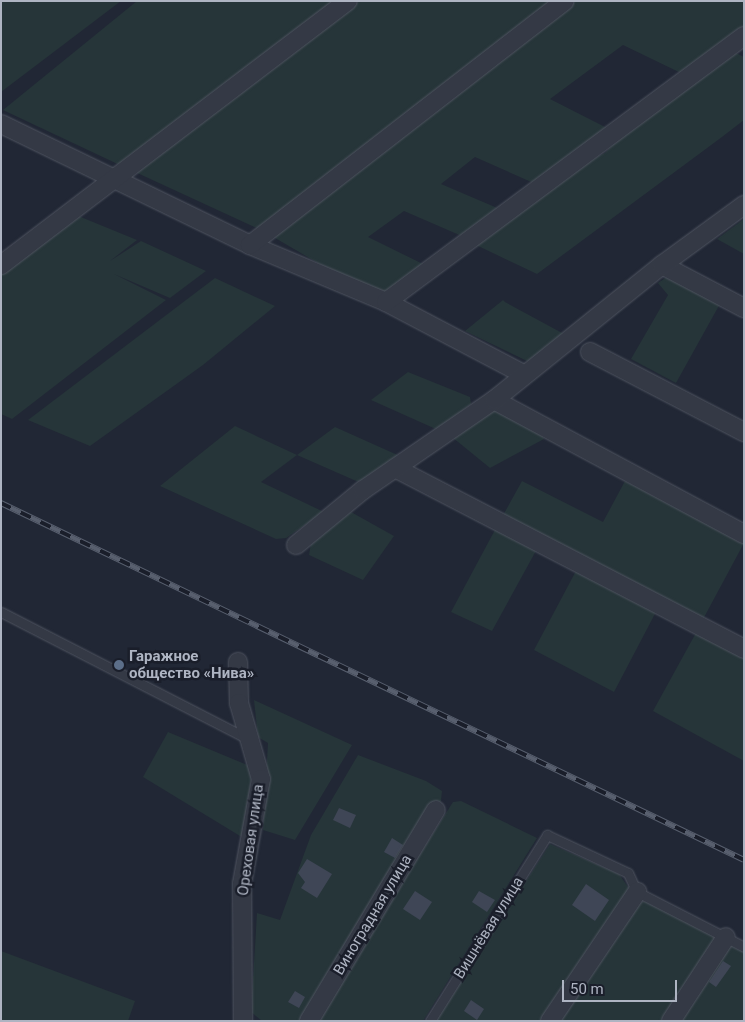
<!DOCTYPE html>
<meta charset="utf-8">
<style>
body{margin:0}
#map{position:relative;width:745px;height:1022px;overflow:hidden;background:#212735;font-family:Roboto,sans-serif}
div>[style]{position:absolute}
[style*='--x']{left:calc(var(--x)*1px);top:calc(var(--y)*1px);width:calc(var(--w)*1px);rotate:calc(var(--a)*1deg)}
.green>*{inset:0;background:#263539}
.building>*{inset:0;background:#3f4656}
.roads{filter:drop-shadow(0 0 1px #4f5460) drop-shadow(0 0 1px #4f5460)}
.lane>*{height:9px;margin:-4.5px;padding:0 4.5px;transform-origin:4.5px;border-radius:4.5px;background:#343945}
.street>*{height:18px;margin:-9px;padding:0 9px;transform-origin:9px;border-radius:9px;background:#343945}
.rail>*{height:5.5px;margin-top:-2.75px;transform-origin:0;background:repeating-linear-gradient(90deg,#1a1e2a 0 11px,#585f6e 0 22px);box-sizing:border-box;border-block:1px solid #585f6e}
.dots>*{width:14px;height:14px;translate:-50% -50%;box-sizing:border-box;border:2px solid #1a1e2a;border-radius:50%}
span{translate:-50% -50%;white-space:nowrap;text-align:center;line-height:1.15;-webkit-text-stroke:5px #1a1e2a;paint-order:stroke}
.poi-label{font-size:15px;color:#aeb4c2;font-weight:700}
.left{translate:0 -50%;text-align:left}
.street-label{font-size:15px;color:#aeb4c2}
.frame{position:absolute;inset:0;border:2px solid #aeb4c2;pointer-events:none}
.scale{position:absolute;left:562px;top:980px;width:115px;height:22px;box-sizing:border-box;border:2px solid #aeb4c2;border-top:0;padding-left:6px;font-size:15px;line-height:18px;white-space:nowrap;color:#aeb4c2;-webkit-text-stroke:4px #1a1e2a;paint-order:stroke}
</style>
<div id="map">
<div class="green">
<i style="clip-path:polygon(1px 1px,121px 1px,1px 92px)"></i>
<i style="clip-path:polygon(137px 1px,343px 1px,124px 167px,3px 110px)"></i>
<i style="clip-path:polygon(360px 1px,558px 1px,261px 230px,133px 171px)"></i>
<i style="clip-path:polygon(576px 1px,744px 1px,744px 31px,685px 75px,623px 45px,550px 99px,609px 129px,538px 185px,475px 157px,441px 184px,502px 210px,464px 237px,404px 211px,368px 237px,425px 265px,388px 295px,330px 270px,270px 235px)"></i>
<i style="clip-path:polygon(732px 51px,744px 57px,744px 120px,722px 137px,537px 274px,476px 245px,586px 162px,605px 153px,622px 135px)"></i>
<i style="clip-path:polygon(71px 213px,137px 240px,110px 261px,141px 241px,206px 271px,170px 298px,114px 274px,166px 300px,12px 419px,1px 414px,1px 269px)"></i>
<i style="clip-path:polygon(744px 219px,744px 254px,717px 239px)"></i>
<i style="clip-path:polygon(667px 277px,721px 302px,676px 383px,631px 359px,668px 295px,658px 283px)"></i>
<i style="clip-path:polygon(215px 278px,275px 306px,203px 365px,90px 446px,28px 420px)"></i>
<i style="clip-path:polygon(503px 300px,505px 302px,564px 334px,529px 362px,465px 331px)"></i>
<i style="clip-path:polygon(408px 372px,470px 397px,471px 404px,438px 430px,371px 400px)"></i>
<i style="clip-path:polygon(493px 408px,541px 432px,544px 439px,490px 468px,452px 437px)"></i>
<i style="clip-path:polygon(235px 426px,297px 455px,335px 427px,402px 457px,363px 484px,297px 455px,261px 482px,324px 512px,286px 538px,276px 539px,160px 486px)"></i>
<i style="clip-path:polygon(522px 481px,603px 522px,625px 481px,744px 543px,701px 623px,501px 519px)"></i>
<i style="clip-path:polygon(351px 512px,394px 536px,363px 580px,309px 555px,311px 543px)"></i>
<i style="clip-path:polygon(496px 528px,537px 549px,492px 631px,451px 612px)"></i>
<i style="clip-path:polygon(577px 569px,657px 610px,614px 692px,534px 650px)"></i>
<i style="clip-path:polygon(697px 631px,744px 655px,744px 761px,653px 711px)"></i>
<i style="clip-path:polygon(254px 700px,352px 745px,295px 840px,263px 830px,268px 743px,258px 737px)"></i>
<i style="clip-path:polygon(168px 732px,252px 767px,245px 839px,143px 777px)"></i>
<i style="clip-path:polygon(358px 755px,426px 781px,442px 791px,441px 801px,302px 1021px,262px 1021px,251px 1012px,257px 913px,280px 920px,311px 835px)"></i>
<i style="clip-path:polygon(461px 801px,537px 838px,423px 1021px,314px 1021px,453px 802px)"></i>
<i style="clip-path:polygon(550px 844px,619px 874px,630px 890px,541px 1021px,435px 1021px)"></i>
<i style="clip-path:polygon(635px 901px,649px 902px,713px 935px,716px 942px,664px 1021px,553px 1021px)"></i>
<i style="clip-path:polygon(731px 945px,744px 952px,744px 1021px,675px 1021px)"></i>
<i style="clip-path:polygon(1px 951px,135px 1001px,128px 1021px,1px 1021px)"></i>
</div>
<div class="building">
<i style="clip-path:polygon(339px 808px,356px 815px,350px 828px,333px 820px)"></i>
<i style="clip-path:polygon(392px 838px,403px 845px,395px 858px,384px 852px)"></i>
<i style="clip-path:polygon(307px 859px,332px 874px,317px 898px,301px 888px,305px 882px,298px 873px)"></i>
<i style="clip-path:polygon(586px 884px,609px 900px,595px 921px,572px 905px)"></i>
<i style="clip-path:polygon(415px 891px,432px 902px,420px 920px,403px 909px)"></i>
<i style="clip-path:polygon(479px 891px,495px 900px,487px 912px,472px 902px)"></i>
<i style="clip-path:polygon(723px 961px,731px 966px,716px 987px,709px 982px)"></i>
<i style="clip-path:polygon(295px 991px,305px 997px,299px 1008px,288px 1002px)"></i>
<i style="clip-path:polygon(471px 1000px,484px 1009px,477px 1020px,464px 1011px)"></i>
</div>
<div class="roads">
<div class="lane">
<i style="--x:1;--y:612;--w:278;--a:27.2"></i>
<i style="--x:430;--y:1021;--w:220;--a:-57.8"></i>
<i style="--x:547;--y:835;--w:89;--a:25.1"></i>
<i style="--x:628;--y:873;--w:21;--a:65"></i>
<i style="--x:637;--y:892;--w:120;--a:27.2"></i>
</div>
<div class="street">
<i style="--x:1;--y:124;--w:277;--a:25.9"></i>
<i style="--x:250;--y:245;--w:147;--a:22.7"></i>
<i style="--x:386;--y:302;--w:155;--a:27.7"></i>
<i style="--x:250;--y:245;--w:398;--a:-37.8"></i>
<i style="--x:1;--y:265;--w:436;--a:-37.3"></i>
<i style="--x:662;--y:265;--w:93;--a:27.7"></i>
<i style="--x:386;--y:302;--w:446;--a:-36.6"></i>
<i style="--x:590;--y:352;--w:174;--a:27.5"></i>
<i style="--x:494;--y:400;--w:284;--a:28.2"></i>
<i style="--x:395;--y:468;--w:393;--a:27.4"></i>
<i style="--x:296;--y:545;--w:87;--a:-39.4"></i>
<i style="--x:363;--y:490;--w:159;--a:-34.5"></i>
<i style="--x:494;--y:400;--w:216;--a:-38.8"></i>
<i style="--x:662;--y:265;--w:102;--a:-36.2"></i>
<i style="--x:238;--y:662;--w:41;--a:88.6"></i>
<i style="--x:239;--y:703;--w:79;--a:73.9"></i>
<i style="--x:261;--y:779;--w:107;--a:100.3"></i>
<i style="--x:242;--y:884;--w:137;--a:89.6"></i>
<i style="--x:309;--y:1021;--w:246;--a:-59"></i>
<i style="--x:550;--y:1021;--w:156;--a:-56"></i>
<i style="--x:671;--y:1021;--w:100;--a:-56.8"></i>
</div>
</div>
<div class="rail">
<i style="--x:1;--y:503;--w:824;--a:25.66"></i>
</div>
<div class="dots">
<i style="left:119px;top:665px;background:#5c6f8a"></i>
</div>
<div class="poi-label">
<span class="left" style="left:129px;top:665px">Гаражное<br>общество «Нива»</span>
</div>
<div class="street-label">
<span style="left:251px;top:840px;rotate:-82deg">Ореховая улица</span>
<span style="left:373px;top:915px;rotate:-59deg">Виноградная улица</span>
<span style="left:489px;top:928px;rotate:-58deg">Вишнёвая улица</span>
</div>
<div class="frame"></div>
<div class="scale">50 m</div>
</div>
